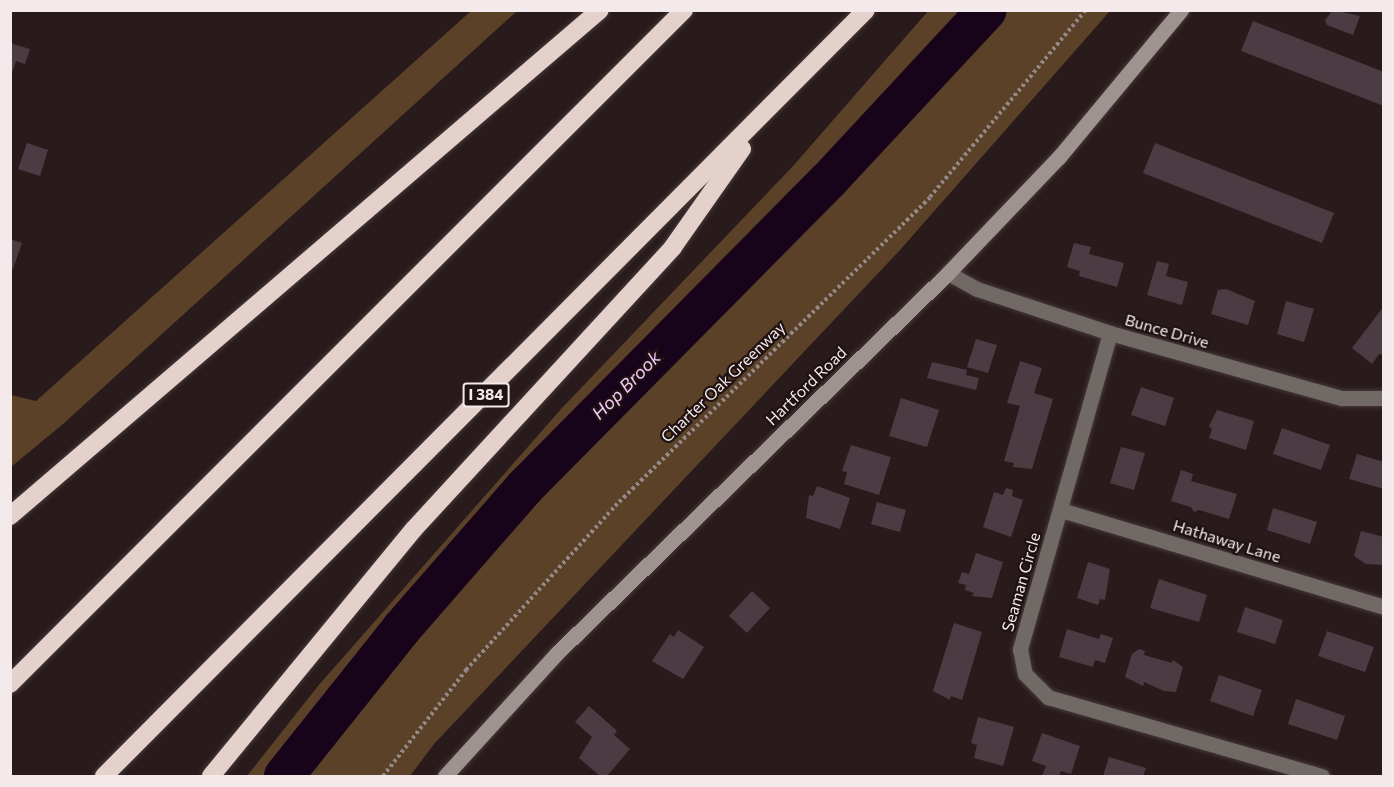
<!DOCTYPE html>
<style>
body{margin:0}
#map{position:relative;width:1394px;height:787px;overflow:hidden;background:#291b1c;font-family:Commissioner,sans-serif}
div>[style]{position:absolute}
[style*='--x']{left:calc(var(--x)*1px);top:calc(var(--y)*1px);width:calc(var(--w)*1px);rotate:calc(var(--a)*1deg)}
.forest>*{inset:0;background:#5b4128}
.river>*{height:40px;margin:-20px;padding:0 20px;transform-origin:20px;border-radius:20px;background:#17041a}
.building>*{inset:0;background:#4b3c43}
.path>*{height:4px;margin-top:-2px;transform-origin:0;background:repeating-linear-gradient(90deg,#948889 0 3px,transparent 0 6px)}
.roads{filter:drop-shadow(0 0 2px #463839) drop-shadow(0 0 2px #463839)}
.minor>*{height:15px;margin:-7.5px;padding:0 7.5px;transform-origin:7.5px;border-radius:7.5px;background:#706966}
.secondary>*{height:15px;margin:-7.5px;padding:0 7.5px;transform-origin:7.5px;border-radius:7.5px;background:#9f938f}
.motorway>*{height:18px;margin:-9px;padding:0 9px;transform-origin:9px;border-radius:9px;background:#e4d1cb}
span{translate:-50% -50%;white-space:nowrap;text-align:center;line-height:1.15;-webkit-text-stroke:4.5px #1f1213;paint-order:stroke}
.shield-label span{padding:2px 4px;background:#1f1213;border:2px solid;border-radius:4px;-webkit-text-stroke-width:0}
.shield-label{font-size:15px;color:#f5eaeb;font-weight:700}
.street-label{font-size:16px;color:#f5eaeb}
.water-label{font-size:18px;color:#f5c9fb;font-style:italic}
.frame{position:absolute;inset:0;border:12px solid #f5eaeb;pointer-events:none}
</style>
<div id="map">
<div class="forest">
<i style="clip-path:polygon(929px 10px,1110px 11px,900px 250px,434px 744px,410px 776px,247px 776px,318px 686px,562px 408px,794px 165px)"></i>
<i style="clip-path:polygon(471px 11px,517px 11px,63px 424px,11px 467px,11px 395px,36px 401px)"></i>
</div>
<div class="river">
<i style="--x:284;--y:776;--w:189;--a:-51.4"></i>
<i style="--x:402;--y:628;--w:186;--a:-48.9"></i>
<i style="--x:524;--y:488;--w:432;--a:-45.3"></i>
<i style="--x:828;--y:181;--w:233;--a:-47.1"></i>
</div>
<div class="building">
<i style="clip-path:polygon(1333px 10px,1360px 16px,1353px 35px,1327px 25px,1325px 20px)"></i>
<i style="clip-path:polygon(1253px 21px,1384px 72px,1384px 106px,1241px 51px)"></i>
<i style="clip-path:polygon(10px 43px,30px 49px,25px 64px,16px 61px,11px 76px)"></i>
<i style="clip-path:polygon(27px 143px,48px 150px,40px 176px,18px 169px)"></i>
<i style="clip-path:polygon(1155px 143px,1334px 213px,1322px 243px,1143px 173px)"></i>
<i style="clip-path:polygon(10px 239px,22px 243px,13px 269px,10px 268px)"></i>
<i style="clip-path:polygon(1074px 243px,1091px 247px,1089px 254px,1124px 263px,1117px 287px,1079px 276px,1080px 271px,1067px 267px)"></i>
<i style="clip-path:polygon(1157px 261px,1169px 264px,1166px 276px,1188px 282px,1182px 305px,1147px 295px)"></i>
<i style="clip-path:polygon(1226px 289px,1255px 301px,1248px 325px,1211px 314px,1218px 290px)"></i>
<i style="clip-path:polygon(1286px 301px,1314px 309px,1304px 342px,1277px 334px)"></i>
<i style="clip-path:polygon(1384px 306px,1384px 355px,1379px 354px,1372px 364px,1352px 348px)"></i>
<i style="clip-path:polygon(976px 339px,997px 345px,988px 373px,967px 367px)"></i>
<i style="clip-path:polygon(1020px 361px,1042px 368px,1034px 393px,1053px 399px,1032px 469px,1013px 467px,1014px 463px,1004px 461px,1020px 406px,1007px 403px)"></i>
<i style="clip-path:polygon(932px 362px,967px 370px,966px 375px,979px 378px,976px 390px,927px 378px)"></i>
<i style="clip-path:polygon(1141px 387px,1174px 398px,1165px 426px,1131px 415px)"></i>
<i style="clip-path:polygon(901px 398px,939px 410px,927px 447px,889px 436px)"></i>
<i style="clip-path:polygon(1217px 410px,1254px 421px,1246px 450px,1209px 438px,1212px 429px,1209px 426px)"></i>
<i style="clip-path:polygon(1282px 428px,1330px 445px,1321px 470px,1273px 454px)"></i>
<i style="clip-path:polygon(851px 445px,891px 457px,879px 495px,844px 484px,847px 472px,842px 471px)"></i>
<i style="clip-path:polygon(1121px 447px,1145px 453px,1134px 490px,1110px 483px)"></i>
<i style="clip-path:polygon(1357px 454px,1384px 462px,1384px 489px,1349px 479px)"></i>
<i style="clip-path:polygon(1181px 470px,1193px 474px,1191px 481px,1237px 494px,1229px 519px,1199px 510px,1194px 512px,1191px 507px,1171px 501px)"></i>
<i style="clip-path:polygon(817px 486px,850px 498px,840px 529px,806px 518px,809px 495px,813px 496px)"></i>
<i style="clip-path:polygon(1006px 488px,1013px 490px,1012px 496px,1023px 500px,1011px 537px,983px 527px,994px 492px,1003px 495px)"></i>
<i style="clip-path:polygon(877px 502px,906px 510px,900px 532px,871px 524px)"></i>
<i style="clip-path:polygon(1273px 508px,1317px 522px,1310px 544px,1267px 530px)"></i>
<i style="clip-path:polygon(1361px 531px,1384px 537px,1384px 565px,1366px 564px,1354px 556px)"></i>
<i style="clip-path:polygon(976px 553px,1003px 562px,992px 598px,972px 596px,974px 593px,965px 590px,966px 585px,958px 583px,962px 572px,969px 574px)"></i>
<i style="clip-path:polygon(1088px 562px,1110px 569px,1105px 600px,1100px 599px,1098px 605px,1077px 598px)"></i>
<i style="clip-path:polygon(1159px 579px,1207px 595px,1199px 622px,1150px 608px)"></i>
<i style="clip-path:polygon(752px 591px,770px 608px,747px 633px,729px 616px)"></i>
<i style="clip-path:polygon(1245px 607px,1283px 620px,1275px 644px,1237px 632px)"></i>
<i style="clip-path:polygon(954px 623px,982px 632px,962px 700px,951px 696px,950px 700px,933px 691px)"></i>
<i style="clip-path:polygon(1067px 629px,1099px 639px,1101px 634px,1113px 638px,1105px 663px,1095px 660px,1093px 667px,1059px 657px)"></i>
<i style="clip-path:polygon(678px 630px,704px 647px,683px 679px,652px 661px,670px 634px,674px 637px)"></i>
<i style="clip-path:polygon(1327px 631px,1374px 647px,1365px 672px,1318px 656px)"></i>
<i style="clip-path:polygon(1139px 649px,1145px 651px,1144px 655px,1172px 663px,1173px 660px,1183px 667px,1176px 692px,1164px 691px,1144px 682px,1143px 686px,1125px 677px,1132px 654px)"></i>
<i style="clip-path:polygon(1219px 675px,1262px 690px,1253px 716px,1210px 701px)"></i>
<i style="clip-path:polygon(1296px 699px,1345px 716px,1337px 740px,1288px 724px)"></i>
<i style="clip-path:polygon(589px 706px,617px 731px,614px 735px,630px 749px,607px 776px,600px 776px,579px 758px,592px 737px,575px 722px)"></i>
<i style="clip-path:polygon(978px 717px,1014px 727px,1003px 766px,974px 758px,977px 745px,971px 743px)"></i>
<i style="clip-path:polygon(1042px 733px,1080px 746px,1071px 774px,1061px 771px,1059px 776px,1042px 776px,1046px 766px,1032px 761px)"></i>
<i style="clip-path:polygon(1109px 757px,1146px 768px,1143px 776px,1103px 776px)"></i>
</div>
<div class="path">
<i style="--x:383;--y:776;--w:135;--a:-51.9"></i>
<i style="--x:466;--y:670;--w:222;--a:-47.7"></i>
<i style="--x:615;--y:506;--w:441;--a:-44.4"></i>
<i style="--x:930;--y:197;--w:244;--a:-50.2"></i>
</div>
<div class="roads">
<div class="minor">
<i style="--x:948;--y:273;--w:33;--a:29"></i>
<i style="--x:977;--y:289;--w:140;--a:18.3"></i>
<i style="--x:1110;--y:333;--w:241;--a:15.7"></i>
<i style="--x:1342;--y:398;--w:42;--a:0"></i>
<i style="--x:1110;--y:333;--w:329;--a:105.9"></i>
<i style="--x:1020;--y:649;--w:25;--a:79"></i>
<i style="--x:1025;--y:674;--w:33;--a:45"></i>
<i style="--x:1048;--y:697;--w:285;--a:16.1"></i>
<i style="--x:1061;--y:510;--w:337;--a:16.7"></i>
</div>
<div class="secondary">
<i style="--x:445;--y:776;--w:166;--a:-47.7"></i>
<i style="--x:557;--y:653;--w:545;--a:-44.18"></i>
<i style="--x:948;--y:273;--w:161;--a:-46.3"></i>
<i style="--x:1059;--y:157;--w:191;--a:-50.3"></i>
</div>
<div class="motorway">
<i style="--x:10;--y:516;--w:777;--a:-40.62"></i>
<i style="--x:10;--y:684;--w:953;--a:-45"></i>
<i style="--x:104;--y:776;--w:1080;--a:-45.15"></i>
<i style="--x:211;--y:776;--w:320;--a:-50.6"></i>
<i style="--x:414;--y:529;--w:383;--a:-47.4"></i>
<i style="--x:673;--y:247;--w:120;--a:-54.9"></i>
</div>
</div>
<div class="shield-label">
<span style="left:486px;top:395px">I 384</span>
</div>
<div class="street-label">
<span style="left:1167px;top:331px;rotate:16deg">Bunce Drive</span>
<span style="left:723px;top:382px;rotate:-44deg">Charter Oak Greenway</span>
<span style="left:806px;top:386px;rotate:-44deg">Hartford Road</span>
<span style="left:1227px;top:541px;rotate:17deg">Hathaway Lane</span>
<span style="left:1021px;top:582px;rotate:-74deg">Seaman Circle</span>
</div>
<div class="water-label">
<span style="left:626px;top:385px;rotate:-45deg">Hop Brook</span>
</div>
<div class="frame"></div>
</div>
